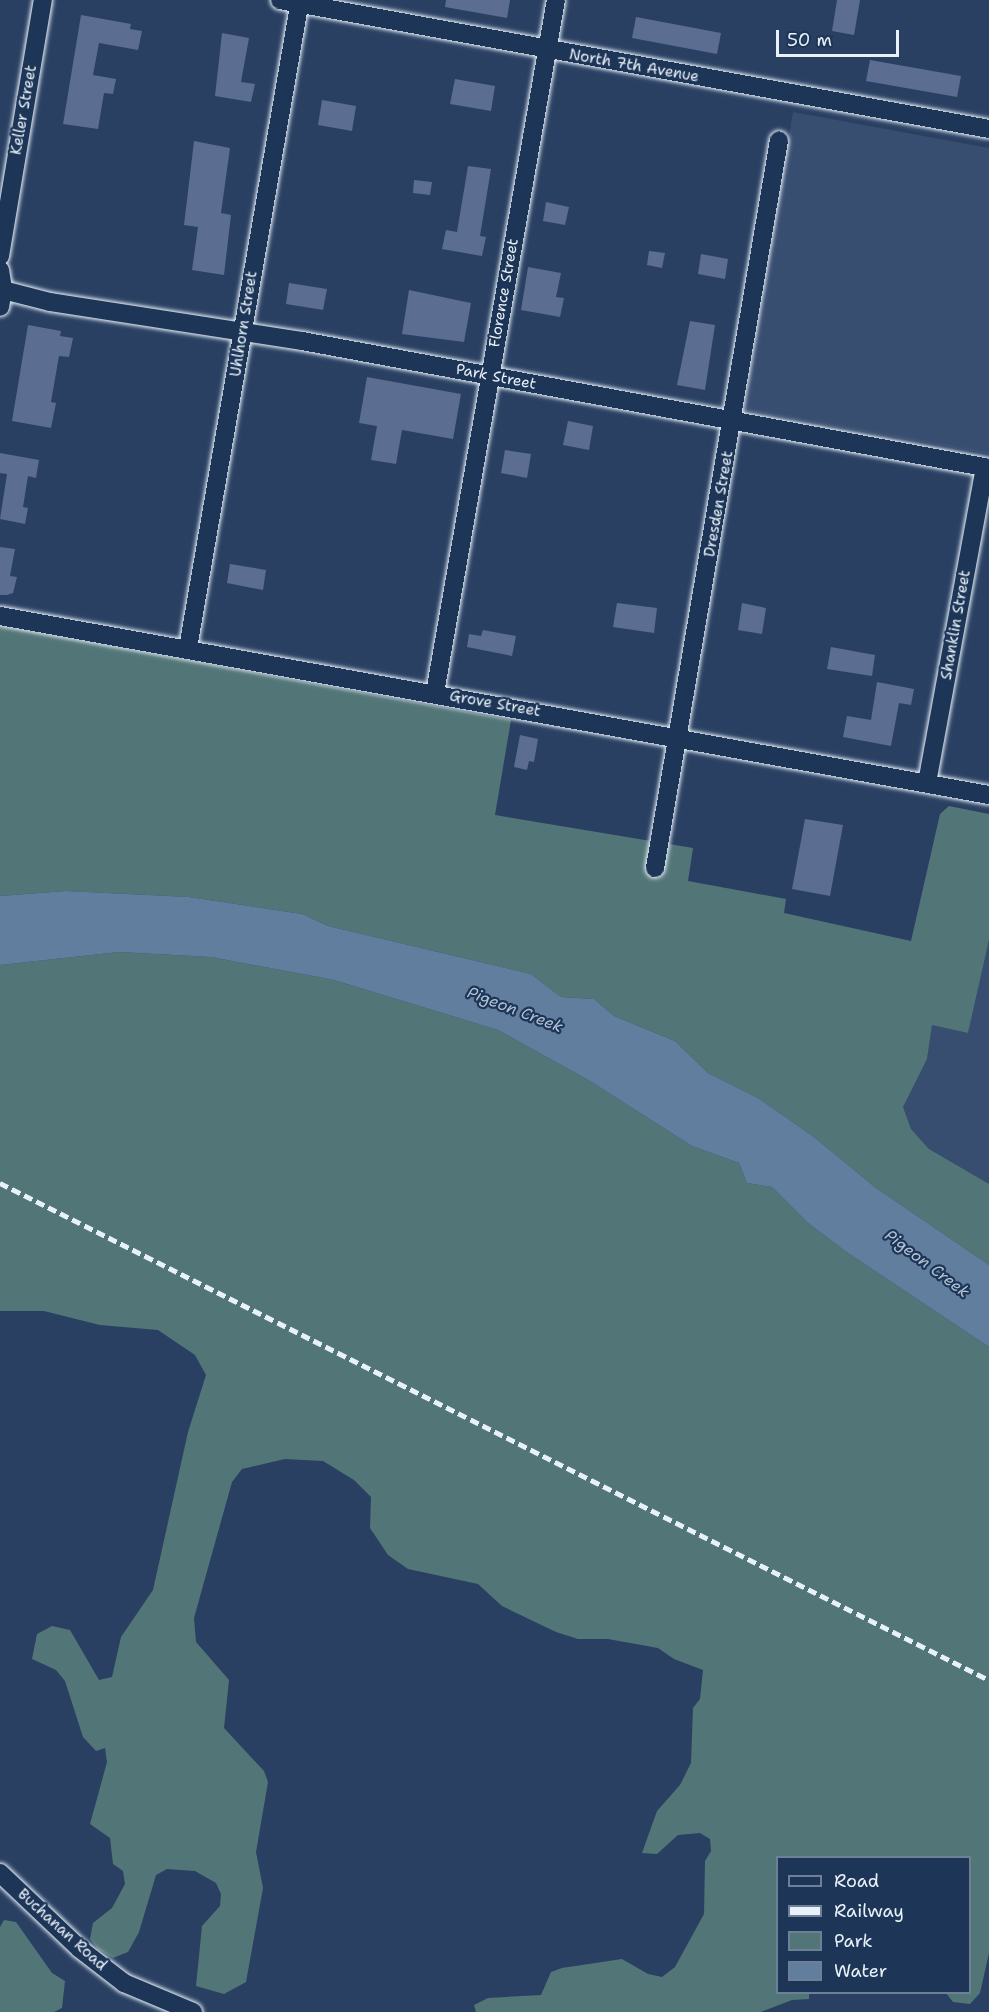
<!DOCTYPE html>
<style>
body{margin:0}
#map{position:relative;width:989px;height:2012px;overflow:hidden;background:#294063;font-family:"Shantell Sans",sans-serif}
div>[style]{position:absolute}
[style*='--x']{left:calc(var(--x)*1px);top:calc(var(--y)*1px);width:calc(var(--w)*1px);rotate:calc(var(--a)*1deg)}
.built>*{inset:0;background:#384e71}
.green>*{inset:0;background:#527678}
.water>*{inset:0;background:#627e9f}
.building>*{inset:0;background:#5b6d91}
.roads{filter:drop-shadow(0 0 2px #e8f1f8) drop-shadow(0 0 2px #e8f1f8)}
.minor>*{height:18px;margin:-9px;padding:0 9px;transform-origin:9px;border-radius:9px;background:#1d3557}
.rail>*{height:4.5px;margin-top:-2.25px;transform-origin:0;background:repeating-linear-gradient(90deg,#e8f1f8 0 9px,transparent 0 13.5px)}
span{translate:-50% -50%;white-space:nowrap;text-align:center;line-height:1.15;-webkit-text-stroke:4.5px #1d3557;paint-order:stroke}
.street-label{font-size:15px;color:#e8f1f8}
.water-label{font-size:16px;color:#b2c3d4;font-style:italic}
.legend{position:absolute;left:776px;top:1856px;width:195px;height:138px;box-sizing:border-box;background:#1d3557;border:2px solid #6e8097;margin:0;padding:8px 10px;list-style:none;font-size:18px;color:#e8f1f8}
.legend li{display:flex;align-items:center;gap:12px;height:30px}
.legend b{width:30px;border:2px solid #6e8097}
.scale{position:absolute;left:776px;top:30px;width:123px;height:27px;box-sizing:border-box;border:3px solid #e8f1f8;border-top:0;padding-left:8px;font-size:18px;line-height:21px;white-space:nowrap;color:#e8f1f8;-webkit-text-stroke:4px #1d3557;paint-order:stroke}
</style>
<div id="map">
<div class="built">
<i style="clip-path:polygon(793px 112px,989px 148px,989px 454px,744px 410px)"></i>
<i style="clip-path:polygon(989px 940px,989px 1184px,929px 1149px,911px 1129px,903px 1107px,927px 1059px,932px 1025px,968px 1033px)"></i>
</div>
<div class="green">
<i style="clip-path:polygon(0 626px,511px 720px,495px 815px,693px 848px,688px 881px,786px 899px,784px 913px,911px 941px,940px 814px,949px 806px,989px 814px,989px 940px,968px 1033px,932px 1025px,927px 1059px,903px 1107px,911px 1129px,929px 1149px,989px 1184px,989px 1265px,876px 1188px,814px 1137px,758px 1098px,708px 1073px,675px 1041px,614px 1016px,594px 999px,561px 997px,531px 974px,328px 926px,302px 914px,189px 897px,66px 891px,0 896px)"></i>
<i style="clip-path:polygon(119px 952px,211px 957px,334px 980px,498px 1030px,590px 1081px,692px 1146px,739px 1163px,747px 1183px,772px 1187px,807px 1222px,845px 1251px,989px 1347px,989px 1953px,980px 1993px,970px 2004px,953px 2002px,946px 1993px,970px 1992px,970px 1858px,778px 1858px,778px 1992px,809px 1993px,809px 1999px,792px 2000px,761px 2012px,476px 2012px,474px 2005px,488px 1998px,541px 1995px,551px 1972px,562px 1968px,622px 1959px,648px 1974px,662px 1977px,675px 1967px,704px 1914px,705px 1861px,711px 1851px,710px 1839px,700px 1833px,678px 1835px,657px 1854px,642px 1853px,657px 1811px,680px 1785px,691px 1763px,693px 1708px,700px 1699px,703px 1670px,674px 1659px,658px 1648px,608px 1639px,578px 1639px,556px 1632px,502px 1606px,478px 1584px,408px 1569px,388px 1555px,370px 1528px,371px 1497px,354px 1480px,323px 1461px,285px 1459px,242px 1469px,232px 1482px,194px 1618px,196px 1642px,229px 1680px,224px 1728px,264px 1771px,268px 1782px,256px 1852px,263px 1888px,246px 1982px,224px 1994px,196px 1986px,202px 1926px,220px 1906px,221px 1894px,216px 1883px,195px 1871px,167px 1869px,156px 1875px,139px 1932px,128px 1952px,113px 1958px,98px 1949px,90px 1939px,93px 1923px,112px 1908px,125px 1884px,123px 1871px,113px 1864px,110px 1838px,90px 1824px,107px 1762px,105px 1748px,96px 1751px,83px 1737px,65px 1681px,56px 1670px,32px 1659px,37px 1634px,52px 1626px,70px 1630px,99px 1680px,112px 1677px,121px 1637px,153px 1590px,188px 1432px,206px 1375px,195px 1355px,158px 1330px,100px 1325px,44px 1311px,0 1311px,0 965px)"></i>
<i style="clip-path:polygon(4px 1920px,16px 1922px,52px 1973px,65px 1981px,62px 2008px,54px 2012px,0 2012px,0 1927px)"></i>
</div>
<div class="water">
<i style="clip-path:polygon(66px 891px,189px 897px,302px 914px,328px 926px,531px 974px,561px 997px,594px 999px,614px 1016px,675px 1041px,708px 1073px,758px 1098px,814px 1137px,876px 1188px,989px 1265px,989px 1347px,845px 1251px,807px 1222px,772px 1187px,747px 1183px,739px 1163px,692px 1146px,590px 1081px,498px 1030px,334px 980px,211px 957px,119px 952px,0 965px,0 896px)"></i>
</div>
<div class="building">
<i style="clip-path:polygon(446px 0,510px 0,507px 18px,445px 7px)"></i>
<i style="clip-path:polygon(837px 0,860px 0,854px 35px,832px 31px)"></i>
<i style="clip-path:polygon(81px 15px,131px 24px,130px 29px,142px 31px,138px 50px,99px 43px,93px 75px,116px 79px,113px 94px,104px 93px,98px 129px,63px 124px)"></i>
<i style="clip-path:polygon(636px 17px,721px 33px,717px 54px,632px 38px)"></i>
<i style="clip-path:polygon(222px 33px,249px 38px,241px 82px,255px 84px,251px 102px,215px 96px)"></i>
<i style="clip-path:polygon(870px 60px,961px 76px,957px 97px,866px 81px)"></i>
<i style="clip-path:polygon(455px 79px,495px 86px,491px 111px,450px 104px)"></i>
<i style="clip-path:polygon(322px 100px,356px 106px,352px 131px,318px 125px)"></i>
<i style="clip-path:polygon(194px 141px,230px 148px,221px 213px,231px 215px,224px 275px,192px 270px,198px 227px,184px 225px)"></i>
<i style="clip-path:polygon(468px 166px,491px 169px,480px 236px,486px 237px,482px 256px,442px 249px,446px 230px,457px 232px)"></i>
<i style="clip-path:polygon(414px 180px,432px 182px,430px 195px,413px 193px)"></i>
<i style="clip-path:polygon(546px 202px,569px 207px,565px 225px,543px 221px)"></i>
<i style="clip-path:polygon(649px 251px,665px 253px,662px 268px,647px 265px)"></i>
<i style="clip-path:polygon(701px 254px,728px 259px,725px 279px,698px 274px)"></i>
<i style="clip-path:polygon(528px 267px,561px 273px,556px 297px,564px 298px,560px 317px,521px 310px)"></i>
<i style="clip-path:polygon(289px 283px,327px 289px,323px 310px,286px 304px)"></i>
<i style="clip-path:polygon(409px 290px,471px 303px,464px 342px,402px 334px)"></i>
<i style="clip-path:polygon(690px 321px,715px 325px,705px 390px,677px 385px)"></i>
<i style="clip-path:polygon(28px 325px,61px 331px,60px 336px,73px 338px,69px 357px,59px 356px,51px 402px,56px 403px,51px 428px,12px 421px)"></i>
<i style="clip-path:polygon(367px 377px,461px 394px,453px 439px,402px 430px,396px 464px,371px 460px,377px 426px,359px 423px)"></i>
<i style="clip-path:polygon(568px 421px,593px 426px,589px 450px,563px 445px)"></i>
<i style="clip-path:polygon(505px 450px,531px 454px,527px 478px,501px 473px)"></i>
<i style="clip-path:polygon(0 453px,39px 460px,36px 478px,28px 476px,23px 507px,28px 508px,25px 524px,0 519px,7px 474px,0 473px)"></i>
<i style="clip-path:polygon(0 547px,15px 549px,10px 576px,17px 577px,13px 593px,7px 595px,0 595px)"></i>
<i style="clip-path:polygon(230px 564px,266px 570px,263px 590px,227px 583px)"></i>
<i style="clip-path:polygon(617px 603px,657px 608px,654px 633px,613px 627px)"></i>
<i style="clip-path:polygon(742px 603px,766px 608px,762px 634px,738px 630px)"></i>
<i style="clip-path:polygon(483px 630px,516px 636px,512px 656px,467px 647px,469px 634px,481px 636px)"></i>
<i style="clip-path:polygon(831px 647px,875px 655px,872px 676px,827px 669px)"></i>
<i style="clip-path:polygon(877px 682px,914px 689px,911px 705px,899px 703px,891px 746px,843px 737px,847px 716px,871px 720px)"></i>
<i style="clip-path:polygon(520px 735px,538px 739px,534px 762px,529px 761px,527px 770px,514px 767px)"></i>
<i style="clip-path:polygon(805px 819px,843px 825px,830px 896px,792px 889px)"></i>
</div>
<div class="roads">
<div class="minor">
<i style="--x:280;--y:0;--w:721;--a:10.31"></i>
<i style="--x:0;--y:256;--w:260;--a:-80.5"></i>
<i style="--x:0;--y:270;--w:20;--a:81"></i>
<i style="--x:3;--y:290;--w:17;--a:100"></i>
<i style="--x:3;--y:290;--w:49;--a:14.3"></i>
<i style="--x:50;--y:302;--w:255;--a:8.8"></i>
<i style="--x:302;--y:341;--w:699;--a:10.47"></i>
<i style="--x:0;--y:616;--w:1005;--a:10.26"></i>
<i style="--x:188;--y:648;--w:658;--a:-80.19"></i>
<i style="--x:435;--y:693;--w:703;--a:-80.1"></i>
<i style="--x:927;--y:783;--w:321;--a:-79.6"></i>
<i style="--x:655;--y:868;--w:738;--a:-80.33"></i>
<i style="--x:0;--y:1873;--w:110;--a:43.5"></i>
<i style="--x:80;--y:1949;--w:56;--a:37.7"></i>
<i style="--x:124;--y:1983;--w:75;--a:22.8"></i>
</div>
</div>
<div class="rail">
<i style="--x:0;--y:1183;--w:1107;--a:26.68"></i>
</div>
<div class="street-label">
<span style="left:634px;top:66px;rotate:10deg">North 7th Avenue</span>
<span style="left:24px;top:110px;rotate:-80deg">Keller Street</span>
<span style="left:504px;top:293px;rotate:-80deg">Florence Street</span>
<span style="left:244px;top:324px;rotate:-81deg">Uhlhorn Street</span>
<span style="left:496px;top:377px;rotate:11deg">Park Street</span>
<span style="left:719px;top:504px;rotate:-80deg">Dresden Street</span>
<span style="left:956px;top:625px;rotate:-80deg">Shanklin Street</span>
<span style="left:495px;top:704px;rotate:10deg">Grove Street</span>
<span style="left:62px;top:1930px;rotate:42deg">Buchanan Road</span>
</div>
<div class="water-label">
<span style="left:515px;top:1010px;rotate:21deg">Pigeon Creek</span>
<span style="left:927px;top:1264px;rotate:37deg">Pigeon Creek</span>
</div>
<ul class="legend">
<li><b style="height:8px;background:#1d3557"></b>Road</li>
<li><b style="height:8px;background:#e8f1f8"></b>Railway</li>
<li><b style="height:16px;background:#527678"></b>Park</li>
<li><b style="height:16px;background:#627e9f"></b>Water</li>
</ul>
<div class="scale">50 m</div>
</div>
